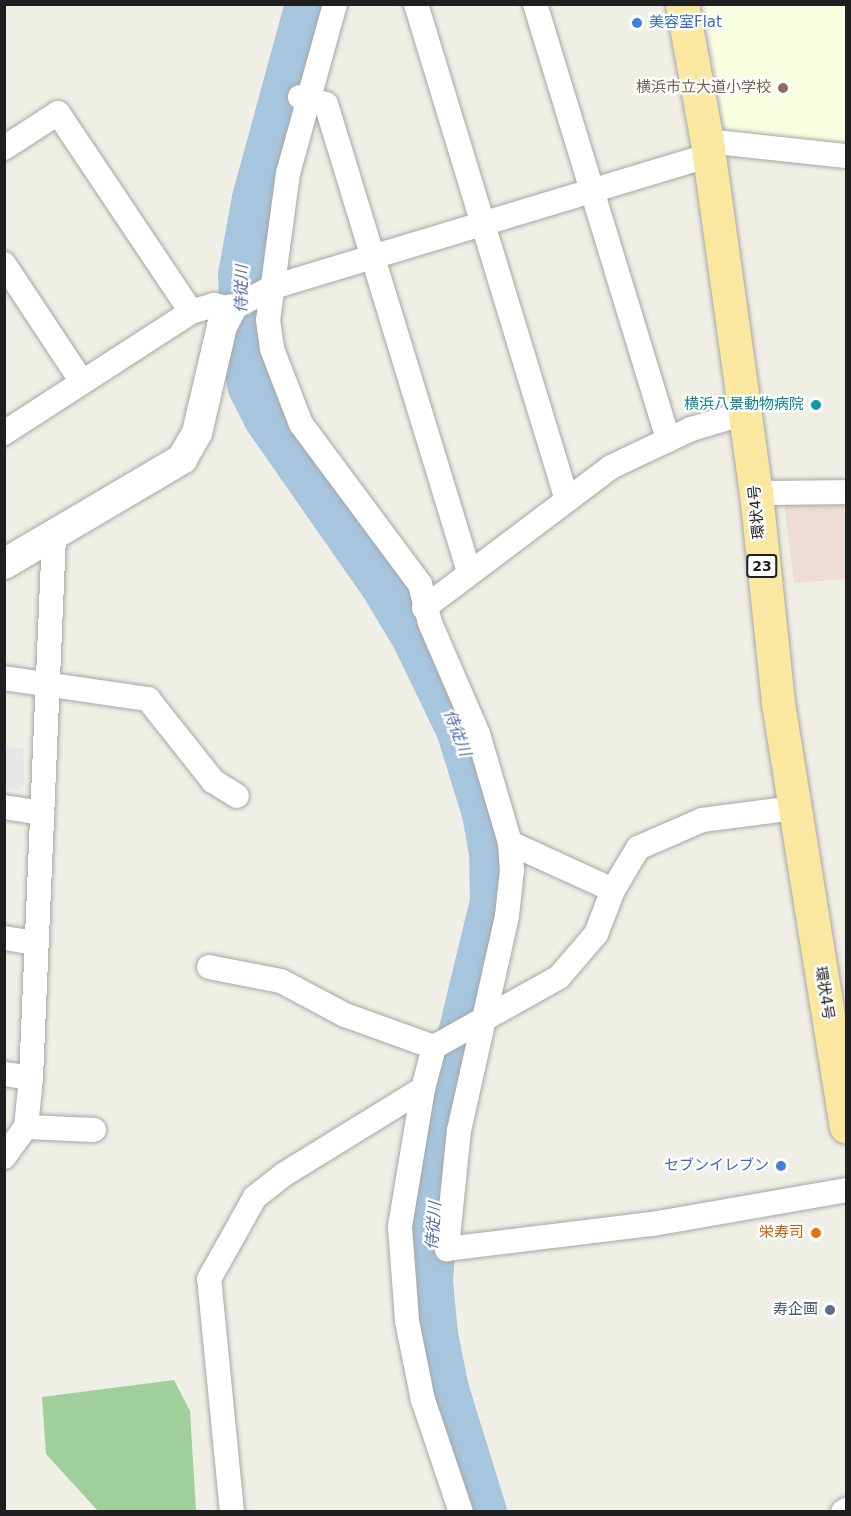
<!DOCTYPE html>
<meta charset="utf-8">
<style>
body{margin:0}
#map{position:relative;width:851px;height:1516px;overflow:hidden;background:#f0efe6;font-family:"DejaVu Sans","Noto Sans JP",sans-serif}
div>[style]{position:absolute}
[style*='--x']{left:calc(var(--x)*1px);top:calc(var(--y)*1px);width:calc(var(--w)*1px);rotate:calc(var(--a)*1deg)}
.commercial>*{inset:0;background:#f0dcd6}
.education>*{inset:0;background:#f8ffe0}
.forest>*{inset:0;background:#a0cf9b}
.parking>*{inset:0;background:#e7e7e7}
.pier>*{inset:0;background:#fff}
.river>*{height:45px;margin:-22.5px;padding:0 22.5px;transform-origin:22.5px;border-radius:22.5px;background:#a7c5dd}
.roads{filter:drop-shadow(0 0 2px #a6a6a6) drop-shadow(0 0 2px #a6a6a6)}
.minor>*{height:24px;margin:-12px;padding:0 12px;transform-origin:12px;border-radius:12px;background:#fff}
.tertiary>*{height:30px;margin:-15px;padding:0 15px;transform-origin:15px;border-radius:15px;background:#fff}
.primary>*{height:33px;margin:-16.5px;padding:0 16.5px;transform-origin:16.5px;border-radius:16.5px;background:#fae7a0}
.dots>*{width:16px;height:16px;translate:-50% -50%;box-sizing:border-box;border:3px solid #fff;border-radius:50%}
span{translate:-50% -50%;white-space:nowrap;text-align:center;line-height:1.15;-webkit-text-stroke:4.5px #fff;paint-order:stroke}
.shield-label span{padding:2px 4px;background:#fff;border:2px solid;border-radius:4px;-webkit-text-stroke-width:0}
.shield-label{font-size:14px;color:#1f1f1f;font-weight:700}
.shop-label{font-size:15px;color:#366cbe}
.left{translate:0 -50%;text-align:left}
.right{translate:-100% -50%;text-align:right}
.education-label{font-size:15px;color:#785e54}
.culture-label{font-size:15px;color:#0d838f}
.street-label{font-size:15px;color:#1f1f1f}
.food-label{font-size:15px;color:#c56008}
.service-label{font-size:15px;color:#4e5e75}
.water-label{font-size:16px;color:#4d69ae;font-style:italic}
.frame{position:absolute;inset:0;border:6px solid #1f1f1f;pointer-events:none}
</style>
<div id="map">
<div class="commercial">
<i style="clip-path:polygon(846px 498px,846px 579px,794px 583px,784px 500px)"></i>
</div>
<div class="education">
<i style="clip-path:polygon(706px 5px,846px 5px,846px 150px,735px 138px,725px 124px)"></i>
</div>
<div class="forest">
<i style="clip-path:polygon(174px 1380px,190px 1411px,196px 1511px,98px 1511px,46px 1454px,42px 1397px)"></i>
</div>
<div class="parking">
<i style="clip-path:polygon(5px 746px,23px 748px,25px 784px,18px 790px,5px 788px)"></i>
</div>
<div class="pier">
<i style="clip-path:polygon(258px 282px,257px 341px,238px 346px,226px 379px,216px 351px,214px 294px)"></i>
</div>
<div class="river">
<i style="--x:307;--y:4;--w:201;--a:105.3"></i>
<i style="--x:254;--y:198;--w:77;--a:100.4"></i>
<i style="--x:240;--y:274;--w:83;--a:87.9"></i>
<i style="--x:243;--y:357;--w:31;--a:77"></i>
<i style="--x:250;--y:387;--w:34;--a:63"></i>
<i style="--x:265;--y:417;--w:203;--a:55.1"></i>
<i style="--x:381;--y:583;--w:62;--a:58.9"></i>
<i style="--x:413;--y:636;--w:103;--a:64.2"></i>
<i style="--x:458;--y:729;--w:88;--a:72.8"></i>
<i style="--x:484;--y:813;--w:39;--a:80"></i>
<i style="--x:491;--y:851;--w:50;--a:88.9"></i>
<i style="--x:492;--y:901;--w:162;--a:103.6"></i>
<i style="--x:454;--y:1058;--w:150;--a:97.3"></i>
<i style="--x:435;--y:1207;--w:74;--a:93.9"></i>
<i style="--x:430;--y:1281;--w:53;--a:84.6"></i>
<i style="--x:435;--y:1334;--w:56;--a:78.7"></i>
<i style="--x:446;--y:1389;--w:129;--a:72.8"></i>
</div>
<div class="roads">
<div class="minor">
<i style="--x:335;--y:4;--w:175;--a:105.5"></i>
<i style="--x:288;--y:173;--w:148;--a:97.7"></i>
<i style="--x:268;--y:320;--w:29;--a:82"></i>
<i style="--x:272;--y:349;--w:80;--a:68.9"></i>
<i style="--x:301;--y:424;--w:199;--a:53.4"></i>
<i style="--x:420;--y:584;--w:40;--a:75.6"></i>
<i style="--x:430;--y:623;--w:121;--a:66.6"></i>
<i style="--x:478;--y:734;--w:114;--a:73.6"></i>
<i style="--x:510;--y:843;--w:27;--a:86"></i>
<i style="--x:512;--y:870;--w:46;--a:96.2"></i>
<i style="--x:507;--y:916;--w:219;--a:102.6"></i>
<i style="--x:459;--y:1130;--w:120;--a:95.8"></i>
<i style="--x:447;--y:1249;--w:207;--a:-7"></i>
<i style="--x:652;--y:1224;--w:197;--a:-9.9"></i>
<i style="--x:416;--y:4;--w:518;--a:73.07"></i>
<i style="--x:535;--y:4;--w:456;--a:73"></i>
<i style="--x:300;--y:97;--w:27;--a:15"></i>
<i style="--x:326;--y:104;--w:489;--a:73"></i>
<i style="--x:707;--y:141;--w:140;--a:6.2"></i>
<i style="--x:4;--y:148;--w:64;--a:-32.9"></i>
<i style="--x:58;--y:113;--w:239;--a:56.2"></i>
<i style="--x:4;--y:264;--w:141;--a:56.5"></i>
<i style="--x:4;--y:433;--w:223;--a:-32.9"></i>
<i style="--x:191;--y:312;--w:24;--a:-17"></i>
<i style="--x:214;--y:305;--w:17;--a:13"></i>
<i style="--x:231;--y:309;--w:47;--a:-27.6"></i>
<i style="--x:273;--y:287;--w:456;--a:-16.8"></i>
<i style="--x:756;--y:493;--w:90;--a:-0.6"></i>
<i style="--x:424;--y:608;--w:234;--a:-37"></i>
<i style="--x:611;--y:467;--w:89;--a:-25.4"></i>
<i style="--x:691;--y:429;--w:56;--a:-16.5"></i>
<i style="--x:4;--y:678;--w:146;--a:8.3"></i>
<i style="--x:148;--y:699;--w:105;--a:51.6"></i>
<i style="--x:213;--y:781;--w:28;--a:32"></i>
<i style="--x:4;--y:807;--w:39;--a:9"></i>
<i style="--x:510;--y:843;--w:113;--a:24.5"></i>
<i style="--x:4;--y:938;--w:33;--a:9"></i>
<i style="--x:209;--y:967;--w:73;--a:11"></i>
<i style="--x:281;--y:981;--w:72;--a:28"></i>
<i style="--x:345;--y:1015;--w:95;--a:19.8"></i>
<i style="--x:4;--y:1074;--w:27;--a:8"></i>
<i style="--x:423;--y:1089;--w:140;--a:99.5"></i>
<i style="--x:400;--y:1227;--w:94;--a:85.7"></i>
<i style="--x:407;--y:1321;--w:81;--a:78.6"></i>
<i style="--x:423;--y:1400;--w:118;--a:71.3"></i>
<i style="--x:26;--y:1127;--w:68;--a:2.5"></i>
<i style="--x:4;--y:1157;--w:37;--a:-54"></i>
<i style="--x:26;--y:1127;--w:49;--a:-84.2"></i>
<i style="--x:31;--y:1078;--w:542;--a:-87.57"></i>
<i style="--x:232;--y:1512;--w:234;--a:-95.6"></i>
<i style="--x:209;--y:1279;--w:94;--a:-60.7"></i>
<i style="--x:255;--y:1197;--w:36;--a:-38"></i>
<i style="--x:283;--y:1175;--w:164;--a:-31.6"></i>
<i style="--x:423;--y:1089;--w:43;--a:-75.3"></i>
<i style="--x:434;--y:1047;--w:143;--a:-29.2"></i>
<i style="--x:559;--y:977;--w:57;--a:-49.3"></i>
<i style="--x:596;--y:934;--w:47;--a:-68.9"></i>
<i style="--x:613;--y:890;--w:49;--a:-59.2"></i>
<i style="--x:638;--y:848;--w:70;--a:-23.6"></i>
<i style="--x:702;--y:820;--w:93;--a:-7.4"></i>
<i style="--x:843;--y:1512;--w:4;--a:-34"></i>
</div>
<div class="tertiary">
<i style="--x:4;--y:564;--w:207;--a:-30.5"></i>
<i style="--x:182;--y:459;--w:30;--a:-60"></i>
<i style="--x:197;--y:433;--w:110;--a:-76.8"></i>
<i style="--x:222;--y:326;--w:19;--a:-62"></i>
</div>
<div class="primary">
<i style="--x:682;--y:4;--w:139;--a:79.7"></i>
<i style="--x:707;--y:141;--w:355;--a:82.1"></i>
<i style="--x:756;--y:493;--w:211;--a:84"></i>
<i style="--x:778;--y:703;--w:429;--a:80.9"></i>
</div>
</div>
<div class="dots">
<i style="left:637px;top:23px;background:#3f7fe0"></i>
<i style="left:783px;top:88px;background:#8d6e63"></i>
<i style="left:816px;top:405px;background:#0f9aa8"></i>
<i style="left:781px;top:1166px;background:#3f7fe0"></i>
<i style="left:816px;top:1233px;background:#e8710a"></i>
<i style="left:830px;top:1310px;background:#5c6f8a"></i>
</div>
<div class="shield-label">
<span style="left:762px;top:566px">23</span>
</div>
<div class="shop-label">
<span class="left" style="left:649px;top:23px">美容室Flat</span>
<span class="right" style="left:769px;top:1166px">セブンイレブン</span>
</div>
<div class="education-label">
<span class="right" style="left:771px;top:88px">横浜市立大道小学校</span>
</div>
<div class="culture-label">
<span class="right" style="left:804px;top:405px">横浜八景動物病院</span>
</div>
<div class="street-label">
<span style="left:757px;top:512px;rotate:-95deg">環状4号</span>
<span style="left:824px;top:993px;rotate:81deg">環状4号</span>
</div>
<div class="food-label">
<span class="right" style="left:804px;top:1233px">栄寿司</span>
</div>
<div class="service-label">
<span class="right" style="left:818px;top:1310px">寿企画</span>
</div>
<div class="water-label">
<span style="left:242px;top:289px;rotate:-89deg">侍従川</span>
<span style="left:457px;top:733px;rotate:69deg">侍従川</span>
<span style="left:434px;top:1226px;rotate:-86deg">侍従川</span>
</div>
<div class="frame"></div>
</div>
